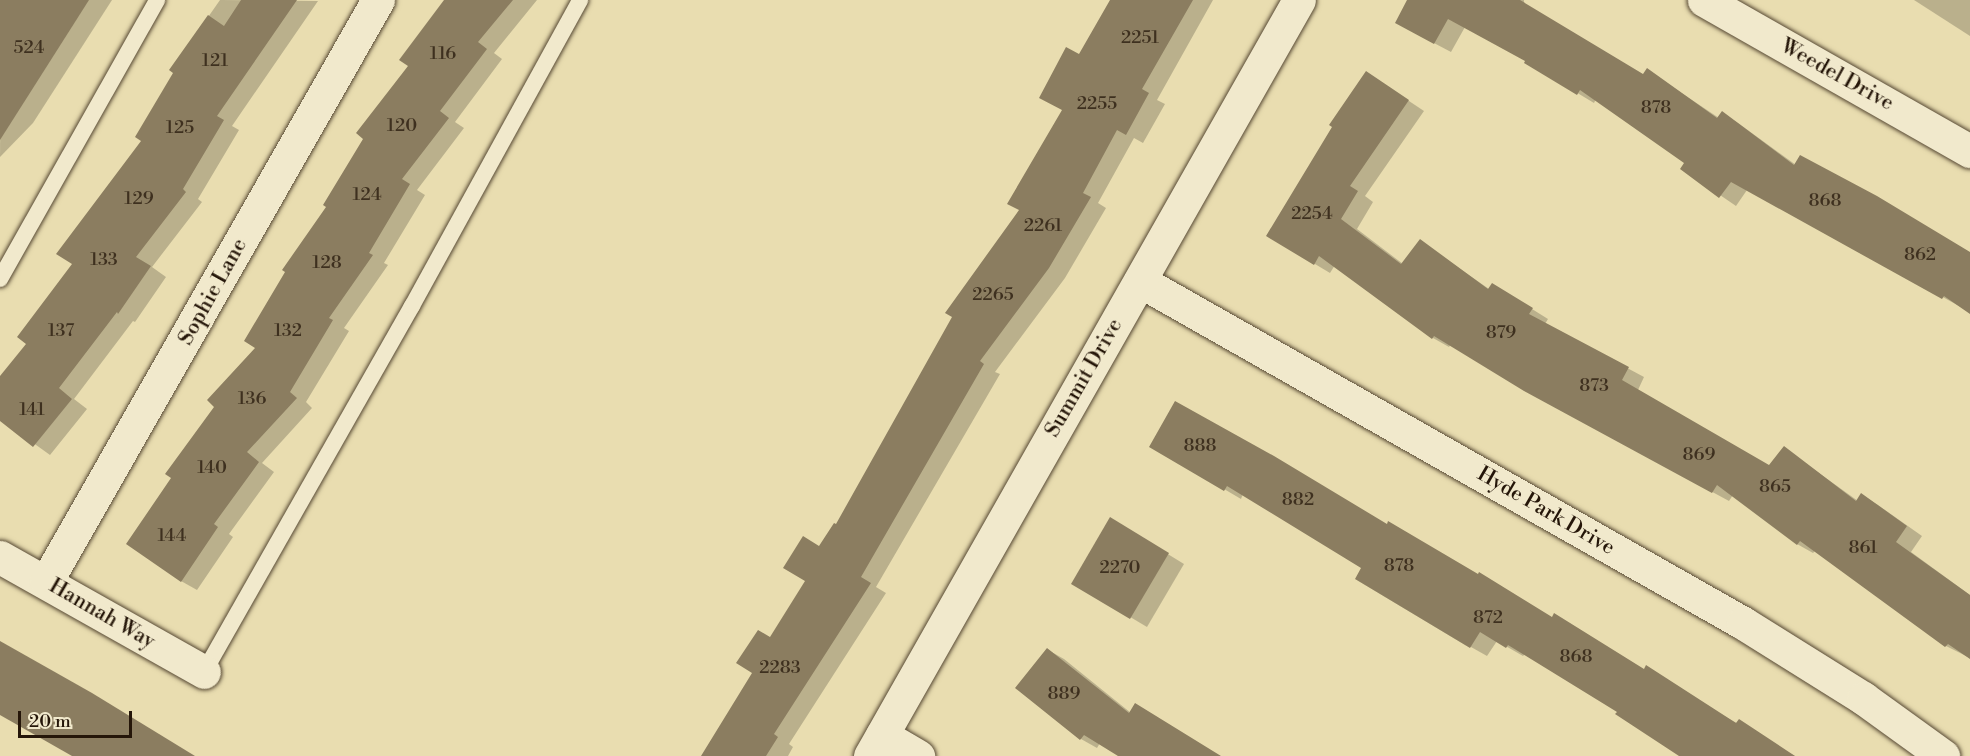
<!DOCTYPE html>
<style>
body{margin:0}
#map{position:relative;width:1970px;height:756px;overflow:hidden;background:#e9ddb0;font-family:"Libre Bodoni",serif}
div>[style]{position:absolute}
[style*='--x']{left:calc(var(--x)*1px);top:calc(var(--y)*1px);width:calc(var(--w)*1px);rotate:calc(var(--a)*1deg)}
.shadow>*{inset:0;background:#0003}
.building>*{inset:0;background:#8b7d60}
.roads{filter:drop-shadow(0 0 2px #564833) drop-shadow(0 0 2px #564833)}
.service>*{height:16px;margin:-8px;padding:0 8px;transform-origin:8px;border-radius:8px;background:#f1e9cc}
.minor>*{height:33px;margin:-16.5px;padding:0 16.5px;transform-origin:16.5px;border-radius:16.5px;background:#f1e9cc}
span{translate:-50% -50%;white-space:nowrap;text-align:center;line-height:1.15;-webkit-text-stroke:4.5px #f1e9cc;paint-order:stroke}
.number-label{font-size:18px;color:#3e301f}
.number-label span{-webkit-text-stroke-width:0}
.street-label{font-size:21px;color:#251609}
.scale{position:absolute;left:18px;top:711px;width:114px;height:27px;box-sizing:border-box;border:3px solid #251609;border-top:0;padding-left:8px;font-size:18px;line-height:21px;white-space:nowrap;color:#251609;-webkit-text-stroke:4px #f1e9cc;paint-order:stroke}
</style>
<div id="map">
<div class="shadow">
<i style="clip-path:polygon(1px 0,112px 0,33px 123px,0 157px)"></i>
<i style="clip-path:polygon(220px 0,318px 1px,232px 126px,239px 130px,198px 199px,202px 202px,152px 267px,166px 277px,135px 322px,133px 321px,74px 399px,87px 409px,50px 455px,0 419px,0 378px,28px 344px,144px 140px,175px 73px,171px 70px)"></i>
<i style="clip-path:polygon(446px 0,537px 0,494px 53px,502px 59px,455px 122px,464px 128px,417px 190px,425px 195px,384px 263px,388px 265px,344px 328px,349px 331px,306px 402px,312px 408px,262px 463px,274px 472px,229px 534px,233px 537px,197px 590px,181px 581px,258px 348px,328px 206px)"></i>
<i style="clip-path:polygon(1111px 0,1213px 0,1157px 100px,1165px 104px,1143px 143px,1134px 138px,1098px 203px,1106px 208px,1065px 278px,995px 372px,1000px 374px,876px 587px,886px 593px,789px 744px,793px 747px,788px 756px,703px 756px,745px 691px,771px 639px,807px 581px,820px 547px,837px 526px,1021px 210px,1064px 110px,1080px 56px)"></i>
<i style="clip-path:polygon(1409px 0,1524px 0,1524px 4px,1643px 76px,1647px 70px,1719px 118px,1722px 113px,1738px 123px,1796px 165px,1970px 253px,1970px 312px,1747px 190px,1736px 206px,1682px 169px,1686px 162px,1596px 99px,1594px 103px,1526px 62px,1527px 61px,1465px 27px,1451px 52px,1413px 32px)"></i>
<i style="clip-path:polygon(1914px 0,1970px 0,1970px 36px)"></i>
<i style="clip-path:polygon(1367px 73px,1424px 111px,1365px 196px,1373px 202px,1357px 229px,1403px 264px,1420px 241px,1489px 289px,1508px 294px,1548px 319px,1545px 324px,1644px 377px,1638px 390px,1770px 467px,1784px 448px,1858px 501px,1862px 495px,1878px 505px,1922px 536px,1911px 552px,1970px 595px,1970px 658px,1946px 646px,1816px 550px,1813px 553px,1797px 544px,1733px 495px,1729px 501px,1542px 400px,1451px 344px,1449px 347px,1433px 338px,1335px 265px,1330px 273px,1268px 236px)"></i>
<i style="clip-path:polygon(1151px 446px,1387px 526px,1795px 756px,1682px 756px,1619px 712px,1525px 654px,1523px 656px,1497px 641px,1487px 656px,1471px 647px,1357px 578px,1363px 568px,1243px 494px,1241px 499px)"></i>
<i style="clip-path:polygon(1127px 529px,1184px 564px,1147px 627px,1073px 583px)"></i>
<i style="clip-path:polygon(1048px 650px,1064px 659px,1131px 713px,1219px 756px,1121px 756px,1100px 743px,1097px 748px,1081px 739px)"></i>
</div>
<div class="building">
<i style="clip-path:polygon(0 0,89px 0,0 140px)"></i>
<i style="clip-path:polygon(241px 0,297px 0,217px 116px,224px 120px,183px 189px,186px 192px,136px 257px,151px 266px,118px 314px,117px 312px,59px 388px,72px 399px,33px 447px,0 421px,0 376px,26px 344px,17px 337px,72px 264px,56px 254px,141px 141px,135px 137px,173px 73px,169px 70px,208px 15px,224px 26px)"></i>
<i style="clip-path:polygon(444px 0,513px 0,478px 42px,487px 49px,440px 111px,449px 118px,402px 179px,410px 184px,369px 253px,373px 255px,329px 318px,333px 320px,290px 392px,297px 398px,247px 452px,259px 462px,214px 524px,218px 527px,181px 582px,126px 544px,171px 478px,165px 474px,214px 407px,207px 400px,255px 348px,244px 341px,285px 272px,282px 270px,326px 207px,323px 205px,363px 139px,356px 133px,408px 66px,399px 60px)"></i>
<i style="clip-path:polygon(1110px 0,1193px 0,1142px 89px,1149px 93px,1126px 135px,1117px 130px,1083px 193px,1091px 197px,1049px 268px,980px 361px,984px 364px,861px 577px,871px 583px,774px 734px,778px 737px,766px 756px,701px 756px,752px 673px,736px 663px,758px 630px,770px 637px,805px 581px,783px 568px,803px 536px,819px 546px,834px 523px,836px 524px,952px 317px,945px 313px,1019px 210px,1007px 204px,1062px 110px,1039px 98px,1066px 47px,1079px 54px)"></i>
<i style="clip-path:polygon(1407px 0,1520px 0,1643px 74px,1647px 68px,1717px 118px,1722px 111px,1794px 165px,1800px 155px,1877px 196px,1970px 252px,1970px 314px,1944px 296px,1942px 299px,1731px 182px,1719px 198px,1680px 169px,1684px 163px,1580px 90px,1577px 95px,1524px 63px,1525px 61px,1448px 19px,1434px 44px,1395px 23px)"></i>
<i style="clip-path:polygon(1366px 71px,1409px 100px,1350px 186px,1358px 191px,1341px 219px,1401px 264px,1420px 239px,1488px 289px,1492px 283px,1533px 308px,1529px 314px,1629px 367px,1622px 380px,1769px 465px,1784px 446px,1856px 501px,1861px 493px,1907px 526px,1896px 542px,1970px 595px,1970px 659px,1948px 644px,1945px 647px,1800px 541px,1797px 545px,1717px 485px,1712px 493px,1524px 391px,1434px 336px,1432px 339px,1319px 256px,1314px 265px,1266px 236px,1332px 127px,1329px 125px)"></i>
<i style="clip-path:polygon(1175px 401px,1274px 456px,1387px 524px,1388px 521px,1478px 574px,1479px 572px,1552px 617px,1554px 613px,1644px 669px,1646px 665px,1736px 723px,1739px 719px,1795px 756px,1679px 756px,1615px 714px,1617px 712px,1508px 645px,1506px 648px,1480px 632px,1470px 648px,1355px 579px,1361px 568px,1227px 486px,1224px 491px,1149px 447px)"></i>
<i style="clip-path:polygon(1110px 517px,1169px 553px,1130px 619px,1071px 584px)"></i>
<i style="clip-path:polygon(0 641px,92px 693px,195px 756px,72px 756px,0 715px)"></i>
<i style="clip-path:polygon(1047px 648px,1129px 713px,1135px 703px,1221px 756px,1118px 756px,1084px 735px,1080px 740px,1015px 688px)"></i>
</div>
<div class="roads">
<div class="service">
<i style="--x:0;--y:279;--w:320;--a:-60.6"></i>
<i style="--x:204;--y:672;--w:421;--a:-60.4"></i>
<i style="--x:412;--y:306;--w:349;--a:-61.2"></i>
</div>
<div class="minor">
<i style="--x:1704;--y:0;--w:306;--a:29.6"></i>
<i style="--x:1140;--y:281;--w:693;--a:29.56"></i>
<i style="--x:1743;--y:623;--w:142;--a:32"></i>
<i style="--x:1863;--y:698;--w:99;--a:35.9"></i>
<i style="--x:0;--y:557;--w:234;--a:29.4"></i>
<i style="--x:46;--y:582;--w:670;--a:-60.3"></i>
<i style="--x:882;--y:735;--w:42;--a:30.3"></i>
<i style="--x:870;--y:756;--w:869;--a:-60.43"></i>
</div>
</div>
<div class="number-label">
<span style="left:1140px;top:38px">2251</span>
<span style="left:29px;top:48px">524</span>
<span style="left:443px;top:54px">116</span>
<span style="left:215px;top:61px">121</span>
<span style="left:1097px;top:104px">2255</span>
<span style="left:1656px;top:108px">878</span>
<span style="left:402px;top:126px">120</span>
<span style="left:180px;top:128px">125</span>
<span style="left:367px;top:195px">124</span>
<span style="left:139px;top:199px">129</span>
<span style="left:1825px;top:201px">868</span>
<span style="left:1312px;top:214px">2254</span>
<span style="left:1043px;top:226px">2261</span>
<span style="left:1920px;top:255px">862</span>
<span style="left:104px;top:260px">133</span>
<span style="left:327px;top:263px">128</span>
<span style="left:993px;top:295px">2265</span>
<span style="left:61px;top:331px">137</span>
<span style="left:288px;top:331px">132</span>
<span style="left:1501px;top:333px">879</span>
<span style="left:1594px;top:386px">873</span>
<span style="left:252px;top:399px">136</span>
<span style="left:32px;top:410px">141</span>
<span style="left:1200px;top:446px">888</span>
<span style="left:1699px;top:455px">869</span>
<span style="left:212px;top:468px">140</span>
<span style="left:1775px;top:487px">865</span>
<span style="left:1298px;top:500px">882</span>
<span style="left:172px;top:536px">144</span>
<span style="left:1863px;top:548px">861</span>
<span style="left:1399px;top:566px">878</span>
<span style="left:1120px;top:568px">2270</span>
<span style="left:1488px;top:618px">872</span>
<span style="left:1576px;top:657px">868</span>
<span style="left:780px;top:668px">2283</span>
<span style="left:1064px;top:694px">889</span>
</div>
<div class="street-label">
<span style="left:1837px;top:75px;rotate:29deg">Weedel Drive</span>
<span style="left:213px;top:292px;rotate:-61deg">Sophie Lane</span>
<span style="left:1084px;top:378px;rotate:-60deg">Summit Drive</span>
<span style="left:1546px;top:511px;rotate:30deg">Hyde Park Drive</span>
<span style="left:102px;top:614px;rotate:30deg">Hannah Way</span>
</div>
<div class="scale">20 m</div>
</div>
